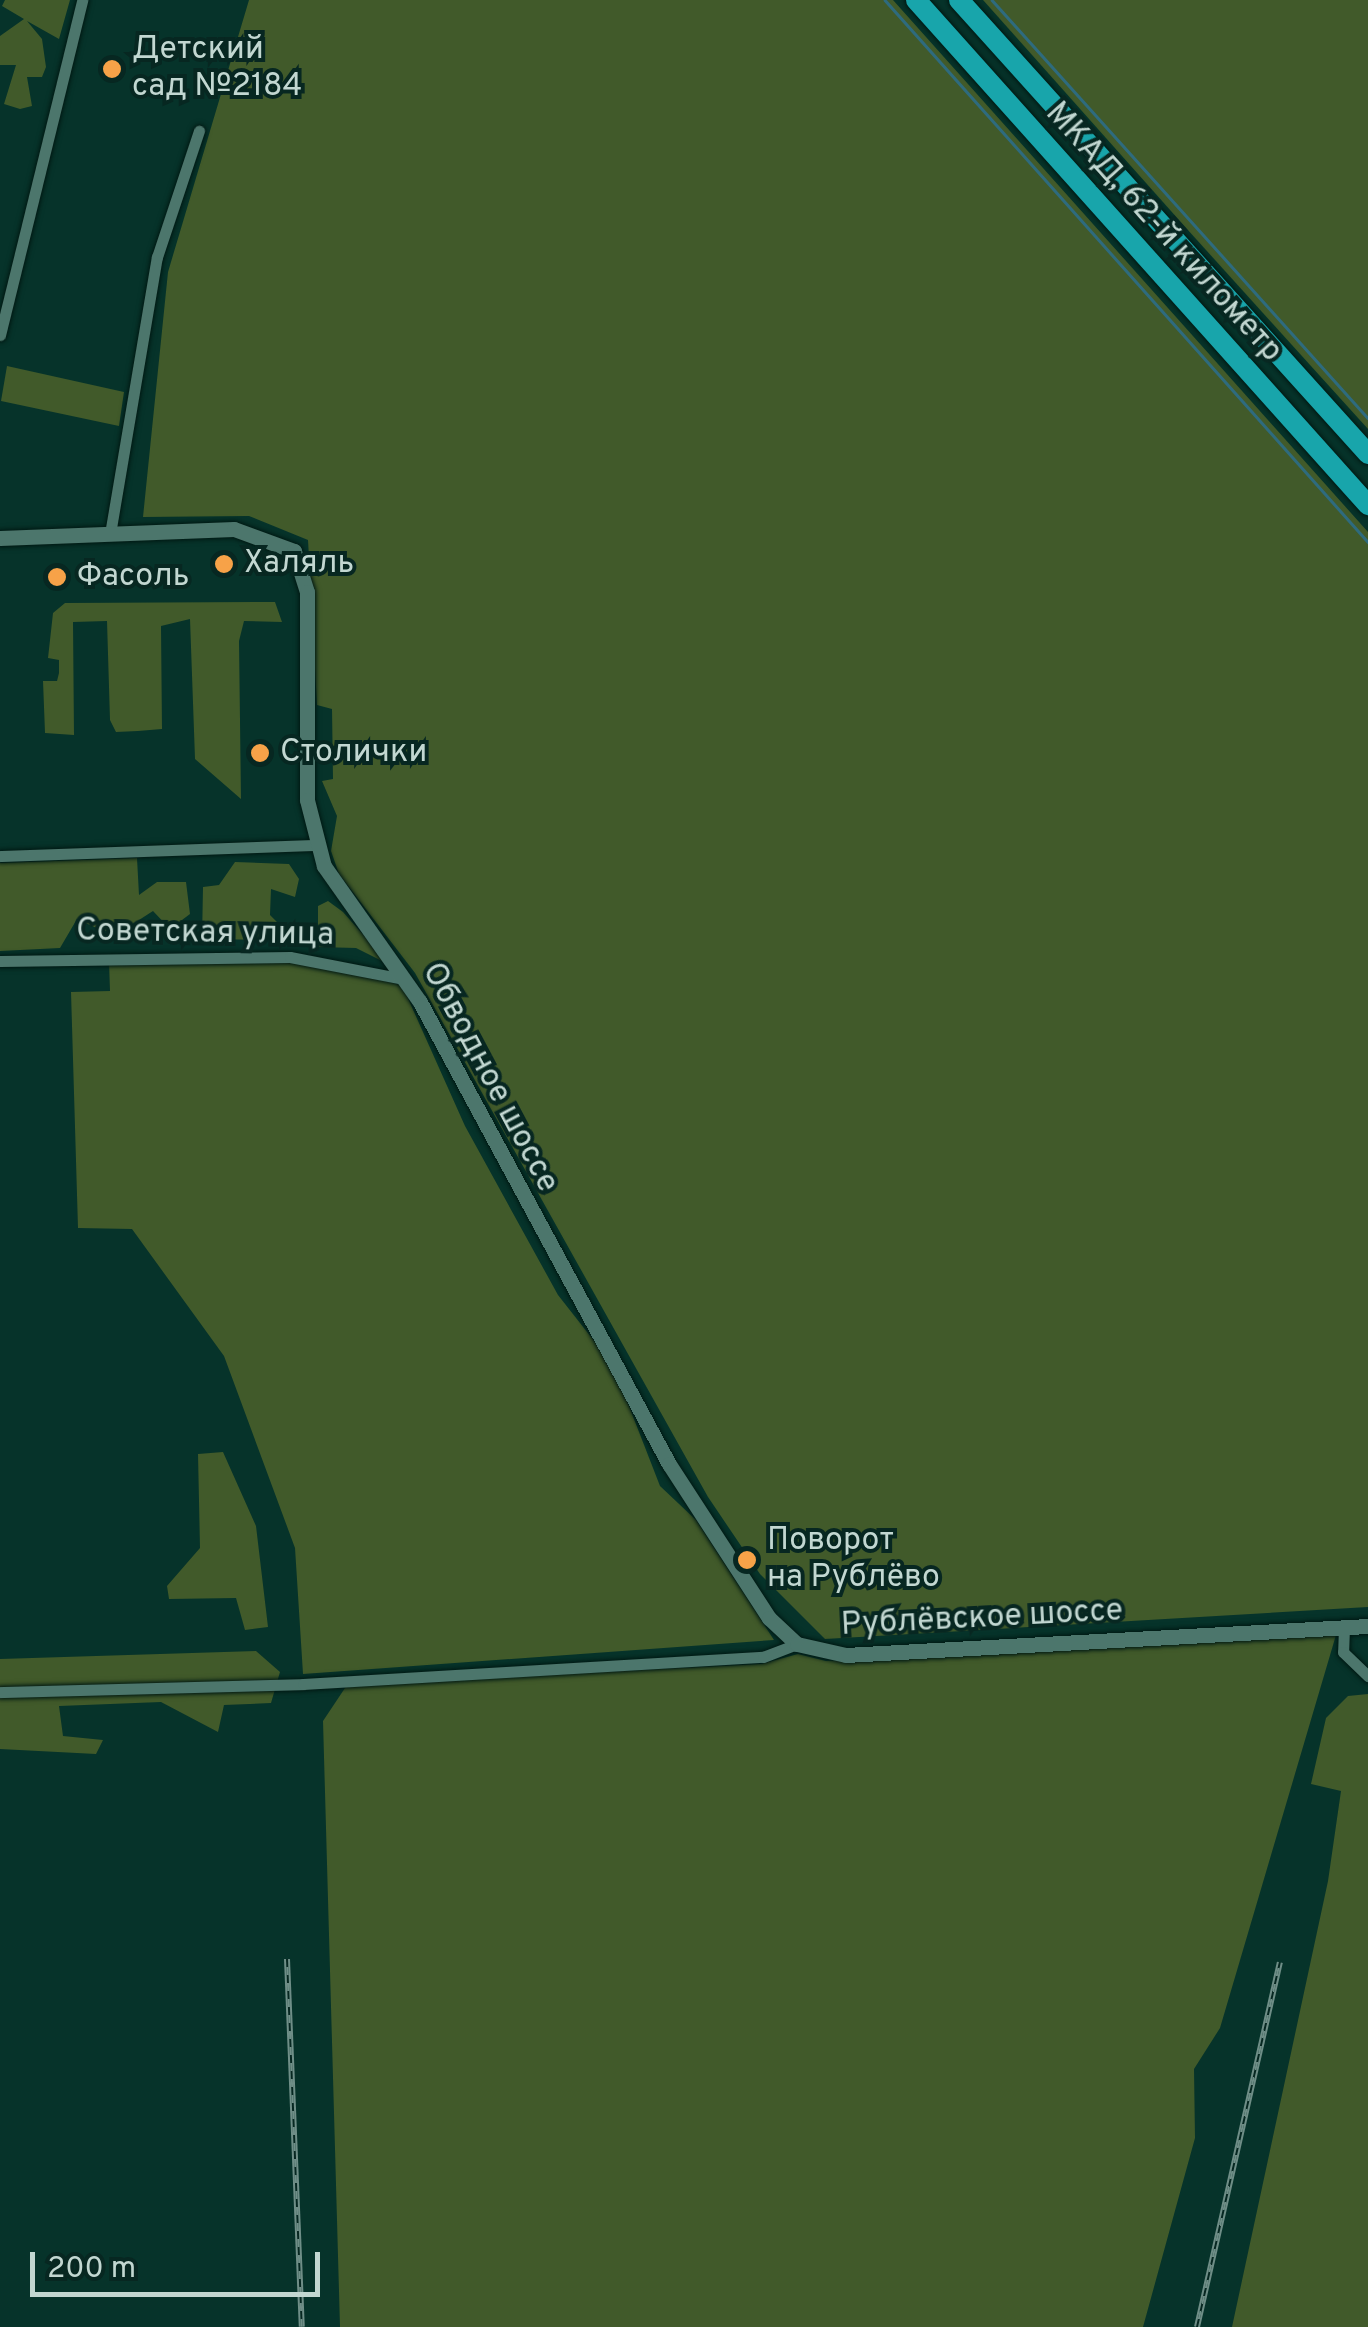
<!DOCTYPE html>
<meta charset="utf-8">
<style>
body{margin:0}
#map{position:relative;width:1368px;height:2327px;overflow:hidden;background:#06332a;font-family:Overpass,sans-serif}
div>[style]{position:absolute}
[style*='--x']{left:calc(var(--x)*1px);top:calc(var(--y)*1px);width:calc(var(--w)*1px);rotate:calc(var(--a)*1deg)}
.green>*{inset:0;background:#415a2a}
.stream>*{height:2.5px;margin:-1.25px;padding:0 1.25px;transform-origin:1.25px;border-radius:1.25px;background:#2e6b7e}
.roads{filter:drop-shadow(0 0 2px #001913) drop-shadow(0 0 2px #001913)}
.street>*{height:11px;margin:-5.5px;padding:0 5.5px;transform-origin:5.5px;border-radius:5.5px;background:#4c766c}
.secondary>*{height:15px;margin:-7.5px;padding:0 7.5px;transform-origin:7.5px;border-radius:7.5px;background:#4c766c}
.highway>*{height:20px;margin:-10px;padding:0 10px;transform-origin:10px;border-radius:10px;background:#18a5ab}
.rail>*{height:6px;margin-top:-3px;transform-origin:0;background:repeating-linear-gradient(90deg,#072721 0 8px,#6f8e87 0 16px);box-sizing:border-box;border-block:2px solid #6f8e87}
.dots>*{width:28px;height:28px;translate:-50% -50%;box-sizing:border-box;border:5px solid #072721;border-radius:50%}
span{translate:-50% -50%;white-space:nowrap;text-align:center;line-height:1.15;-webkit-text-stroke:8px #072721;paint-order:stroke}
.poi-label{font-size:32px;color:#c2d7d1}
.left{translate:0 -50%;text-align:left}
.street-label{font-size:32px;color:#c2d7d1}
.scale{position:absolute;left:30px;top:2252px;width:290px;height:45px;box-sizing:border-box;border:5px solid #c2d7d1;border-top:0;padding-left:12px;font-size:30px;line-height:35px;white-space:nowrap;color:#c2d7d1;-webkit-text-stroke:8px #072721;paint-order:stroke}
</style>
<div id="map">
<div class="green">
<i style="clip-path:polygon(5px 0,70px 0,59px 39px,27px 21px,42px 39px,46px 67px,42px 77px,27px 77px,32px 106px,20px 109px,4px 104px,16px 65px,0 65px,0 36px,24px 19px,2px 6px)"></i>
<i style="clip-path:polygon(249px 0,893px 0,1368px 532px,1368px 1607px,825px 1639px,760px 1574px,708px 1497px,415px 973px,339px 874px,331px 851px,337px 816px,322px 781px,333px 779px,332px 709px,317px 705px,308px 540px,249px 516px,143px 517px,168px 272px)"></i>
<i style="clip-path:polygon(983px 0,1368px 0,1368px 429px,1187px 229px)"></i>
<i style="clip-path:polygon(7px 366px,124px 392px,119px 426px,1px 401px)"></i>
<i style="clip-path:polygon(275px 602px,282px 622px,244px 621px,239px 641px,241px 799px,195px 759px,190px 619px,161px 626px,162px 729px,138px 731px,116px 732px,110px 720px,107px 621px,73px 622px,74px 735px,45px 733px,43px 681px,57px 681px,59px 673px,59px 660px,48px 658px,53px 613px,65px 603px)"></i>
<i style="clip-path:polygon(137px 858px,139px 895px,157px 882px,186px 882px,190px 914px,170px 929px,153px 911px,125px 929px,103px 931px,77px 919px,60px 948px,0 951px,0 863px)"></i>
<i style="clip-path:polygon(235px 862px,289px 864px,299px 879px,295px 897px,271px 889px,270px 915px,279px 924px,265px 940px,202px 939px,203px 887px,219px 885px)"></i>
<i style="clip-path:polygon(328px 901px,343px 912px,390px 965px,356px 948px,318px 947px,318px 906px)"></i>
<i style="clip-path:polygon(109px 962px,298px 962px,402px 985px,465px 1126px,558px 1295px,613px 1365px,660px 1486px,696px 1520px,774px 1640px,303px 1674px,295px 1548px,224px 1356px,132px 1229px,78px 1228px,71px 992px,110px 991px)"></i>
<i style="clip-path:polygon(223px 1452px,256px 1526px,268px 1627px,245px 1630px,236px 1598px,169px 1599px,167px 1586px,200px 1548px,198px 1454px)"></i>
<i style="clip-path:polygon(1336px 1635px,1220px 2028px,1194px 2069px,1195px 2138px,1143px 2327px,340px 2327px,323px 1721px,347px 1685px,761px 1664px,798px 1654px,826px 1661px)"></i>
<i style="clip-path:polygon(256px 1651px,280px 1672px,271px 1703px,224px 1705px,218px 1732px,161px 1702px,59px 1706px,63px 1736px,103px 1740px,96px 1754px,0 1749px,0 1659px)"></i>
<i style="clip-path:polygon(1368px 1694px,1368px 2327px,1232px 2327px,1328px 1881px,1341px 1791px,1311px 1784px,1326px 1718px,1348px 1696px)"></i>
</div>
<div class="stream">
<i style="--x:885;--y:0;--w:726;--a:48.29"></i>
<i style="--x:992;--y:0;--w:562;--a:48.03"></i>
</div>
<div class="roads">
<div class="street">
<i style="--x:0;--y:335;--w:345;--a:-76.2"></i>
<i style="--x:110;--y:534;--w:281;--a:-80.4"></i>
<i style="--x:157;--y:257;--w:133;--a:-71.6"></i>
<i style="--x:0;--y:856;--w:315;--a:-2"></i>
<i style="--x:0;--y:961;--w:290;--a:-0.8"></i>
<i style="--x:290;--y:957;--w:115;--a:11"></i>
<i style="--x:1344;--y:1627;--w:25;--a:92"></i>
<i style="--x:1343;--y:1652;--w:35;--a:44"></i>
<i style="--x:0;--y:1692;--w:303;--a:-1.5"></i>
<i style="--x:303;--y:1684;--w:461;--a:-3.4"></i>
<i style="--x:763;--y:1657;--w:36;--a:-21"></i>
</div>
<div class="secondary">
<i style="--x:0;--y:538;--w:234;--a:-2.2"></i>
<i style="--x:234;--y:529;--w:64;--a:20.1"></i>
<i style="--x:294;--y:551;--w:43;--a:72.4"></i>
<i style="--x:307;--y:592;--w:208;--a:90"></i>
<i style="--x:307;--y:800;--w:68;--a:75.6"></i>
<i style="--x:324;--y:866;--w:166;--a:54.8"></i>
<i style="--x:420;--y:1002;--w:525;--a:61.68"></i>
<i style="--x:669;--y:1464;--w:184;--a:57"></i>
<i style="--x:769;--y:1618;--w:38;--a:43"></i>
<i style="--x:797;--y:1644;--w:50;--a:12.7"></i>
<i style="--x:846;--y:1655;--w:523;--a:-3.18"></i>
</div>
<div class="highway">
<i style="--x:916;--y:0;--w:678;--a:48.17"></i>
<i style="--x:959;--y:0;--w:611;--a:47.98"></i>
</div>
</div>
<div class="rail">
<i style="--x:287;--y:1959;--w:368;--a:87.7"></i>
<i style="--x:1197;--y:2327;--w:374;--a:-77.2"></i>
</div>
<div class="dots">
<i style="left:112px;top:69px;background:#f7a248"></i>
<i style="left:224px;top:564px;background:#f7a248"></i>
<i style="left:57px;top:577px;background:#f7a248"></i>
<i style="left:260px;top:753px;background:#f7a248"></i>
<i style="left:747px;top:1560px;background:#f7a248"></i>
</div>
<div class="poi-label">
<span class="left" style="left:132px;top:69px">Детский<br>сад №2184</span>
<span class="left" style="left:244px;top:564px">Халяль</span>
<span class="left" style="left:77px;top:577px">Фасоль</span>
<span class="left" style="left:280px;top:753px">Столички</span>
<span class="left" style="left:767px;top:1560px">Поворот<br>на Рублёво</span>
</div>
<div class="street-label">
<span style="left:1163px;top:233px;rotate:48deg">МКАД, 62-й километр</span>
<span style="left:205px;top:934px;rotate:1deg">Советская улица</span>
<span style="left:489px;top:1078px;rotate:62deg">Обводное шоссе</span>
<span style="left:982px;top:1619px;rotate:-3deg">Рублёвское шоссе</span>
</div>
<div class="scale">200 m</div>
</div>
